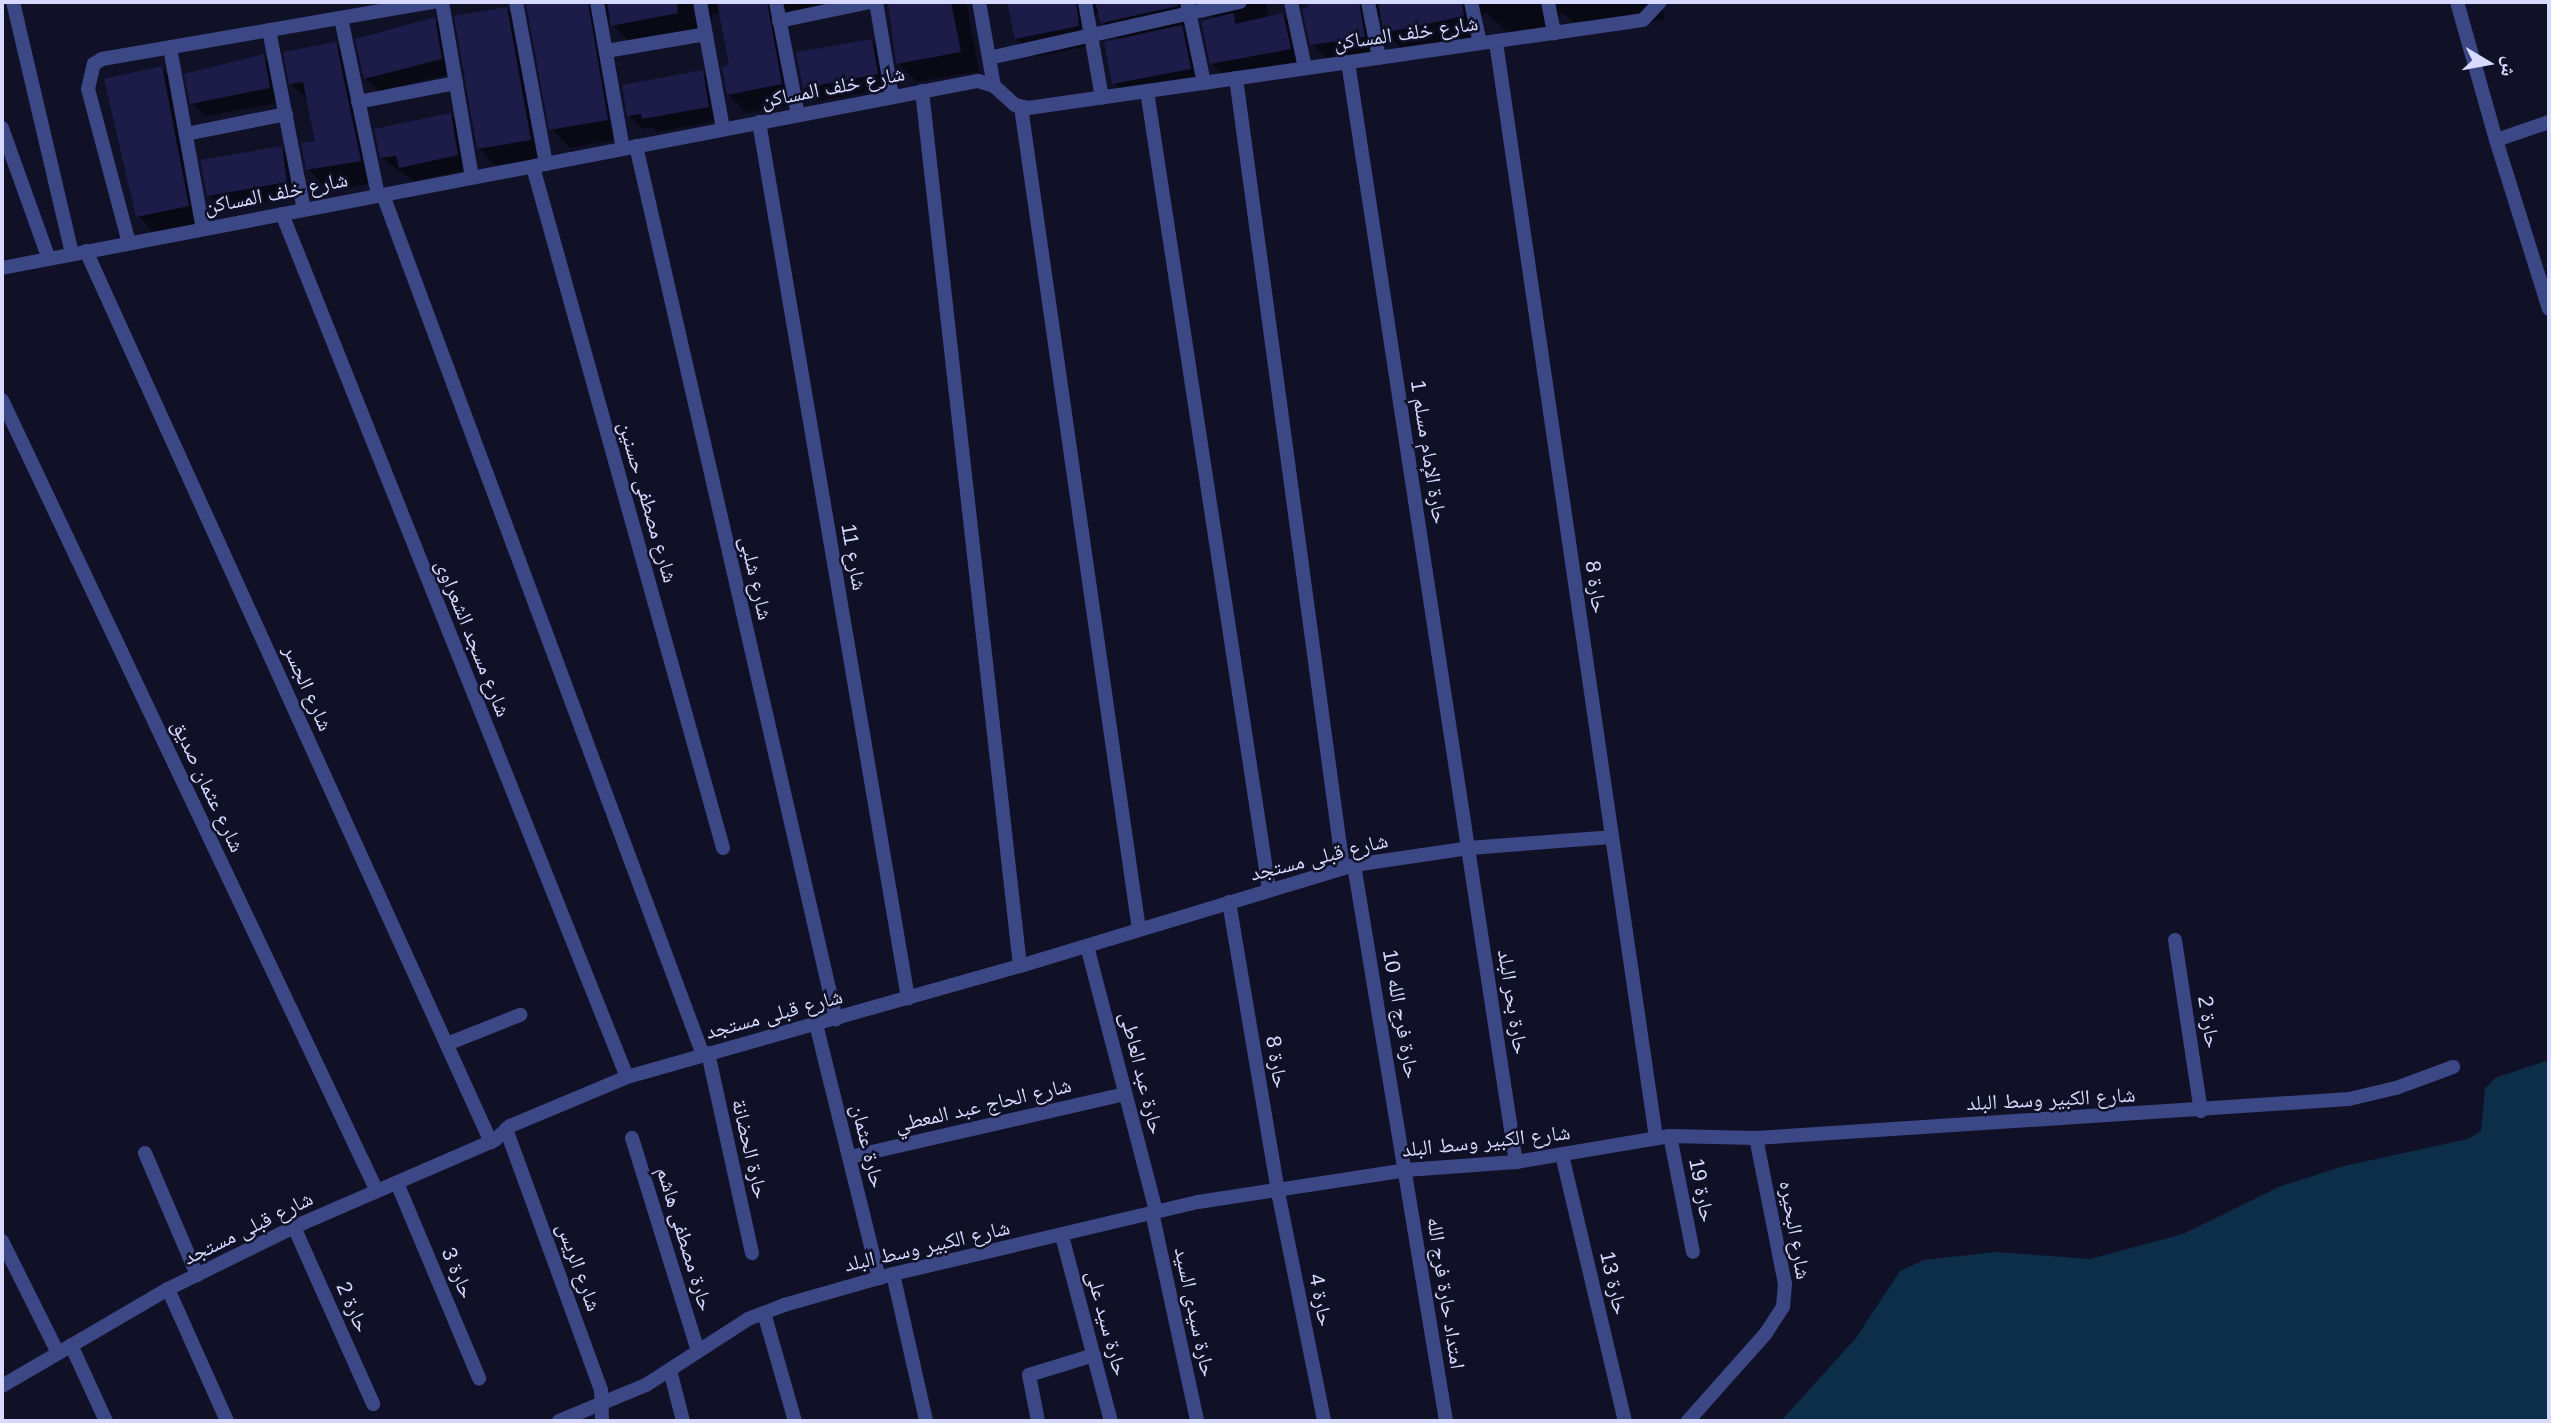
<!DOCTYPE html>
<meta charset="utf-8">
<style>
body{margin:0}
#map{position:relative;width:2551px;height:1423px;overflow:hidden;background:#101127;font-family:Helvetica,"Noto Naskh Arabic",sans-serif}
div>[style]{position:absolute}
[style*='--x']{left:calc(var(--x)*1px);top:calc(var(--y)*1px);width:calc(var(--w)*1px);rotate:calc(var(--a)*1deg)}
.water>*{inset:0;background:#0d2e49}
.shadow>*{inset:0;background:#0007}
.building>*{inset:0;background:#1d1c48}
.service>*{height:14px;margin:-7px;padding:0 7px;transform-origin:7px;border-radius:7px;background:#3c4786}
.minor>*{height:14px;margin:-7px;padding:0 7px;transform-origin:7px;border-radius:7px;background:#3c4786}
span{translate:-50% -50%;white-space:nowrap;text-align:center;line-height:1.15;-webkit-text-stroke:5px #101127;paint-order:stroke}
.street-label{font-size:21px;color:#d7dafe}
.frame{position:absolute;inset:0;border:4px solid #d7dafe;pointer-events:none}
.north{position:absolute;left:2453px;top:28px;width:70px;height:70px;-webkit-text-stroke:5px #101127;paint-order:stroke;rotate:100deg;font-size:19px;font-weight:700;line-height:28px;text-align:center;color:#d7dafe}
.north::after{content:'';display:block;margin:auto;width:24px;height:32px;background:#d7dafe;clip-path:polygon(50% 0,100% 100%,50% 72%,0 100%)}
</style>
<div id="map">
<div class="water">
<i style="clip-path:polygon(2549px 1060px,2549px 1421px,1781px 1421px,1856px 1338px,1900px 1271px,1924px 1260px,1996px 1252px,2090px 1259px,2183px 1234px,2281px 1186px,2344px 1166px,2468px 1139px,2481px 1131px,2485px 1089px,2495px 1078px)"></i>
</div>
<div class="shadow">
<i style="clip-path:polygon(858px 2px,785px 24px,800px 103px,747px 113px,728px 94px,731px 67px,720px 14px,712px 14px,710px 29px,632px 44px,613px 25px,611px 16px,606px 24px,626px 138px,570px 148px,551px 129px,528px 3px)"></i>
<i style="clip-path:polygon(889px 2px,966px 2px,979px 71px,917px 82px,898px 63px)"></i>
<i style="clip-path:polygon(1009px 2px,1266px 2px,1269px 18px,1283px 15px,1301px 33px,1308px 67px,1230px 81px,1211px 63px,1216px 19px,1203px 10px,1196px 24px,1182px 27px,1195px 40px,1204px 82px,1128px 97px,1114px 83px,1120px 40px,1102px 22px,1099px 12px,1093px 18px,1097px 44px,1035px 57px,1016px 39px)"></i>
<i style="clip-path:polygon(1309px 2px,1661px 2px,1665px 19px,1598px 34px,1591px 27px,1580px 30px,1563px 13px,1556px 18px,1558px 34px,1518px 42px,1486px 13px,1479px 18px,1482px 35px,1404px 51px,1386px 32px,1382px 14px,1376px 22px,1382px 55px,1330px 63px,1312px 44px)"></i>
<i style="clip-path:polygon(507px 9px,527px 30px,551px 160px,499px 169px,479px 148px)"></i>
<i style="clip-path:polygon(434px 19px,448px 32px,455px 73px,379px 91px,365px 78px,370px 34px)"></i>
<i style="clip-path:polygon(872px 40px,886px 54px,891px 88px,818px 101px,804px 87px)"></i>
<i style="clip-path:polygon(336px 44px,356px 65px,381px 182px,328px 190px,308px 169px,317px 142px,309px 102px,291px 84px)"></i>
<i style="clip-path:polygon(263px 56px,277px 70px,283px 102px,205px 116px,192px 103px)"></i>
<i style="clip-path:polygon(161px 68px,182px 89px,209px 226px,159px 237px,138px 216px)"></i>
<i style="clip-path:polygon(702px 72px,716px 86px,722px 120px,657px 132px,653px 127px,642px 129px,629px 115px)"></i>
<i style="clip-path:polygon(451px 115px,464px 128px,471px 169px,414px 181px,382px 158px)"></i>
<i style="clip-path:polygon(281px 148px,295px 162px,300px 196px,222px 209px,208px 195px)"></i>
</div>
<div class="building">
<i style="clip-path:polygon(588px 2px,608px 120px,549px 130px,526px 4px)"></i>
<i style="clip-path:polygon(607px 2px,677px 2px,678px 13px,611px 26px)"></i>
<i style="clip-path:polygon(717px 2px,767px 2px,782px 84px,727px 95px,722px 67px,729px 65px)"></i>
<i style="clip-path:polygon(888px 2px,951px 2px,961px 52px,896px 64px)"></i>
<i style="clip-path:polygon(1007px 2px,1076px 2px,1079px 26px,1015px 39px)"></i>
<i style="clip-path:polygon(1095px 2px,1178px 2px,1178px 6px,1101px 23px)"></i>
<i style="clip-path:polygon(1307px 2px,1359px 2px,1365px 37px,1310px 45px,1302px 9px,1309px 7px)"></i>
<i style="clip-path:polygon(1378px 2px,1462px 2px,1464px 16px,1384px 33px)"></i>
<i style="clip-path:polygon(507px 7px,531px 140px,477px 149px,454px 16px)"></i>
<i style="clip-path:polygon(1234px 13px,1235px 24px,1283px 13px,1291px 49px,1210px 64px,1201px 21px)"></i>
<i style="clip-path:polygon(435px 17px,442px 59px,364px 79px,355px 39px)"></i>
<i style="clip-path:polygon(1182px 25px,1191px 69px,1112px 84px,1104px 42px)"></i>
<i style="clip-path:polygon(872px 39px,878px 74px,803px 88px,796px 52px)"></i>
<i style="clip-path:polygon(336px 42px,361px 161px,306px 170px,301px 143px,315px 141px,303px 82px,289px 84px,283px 52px)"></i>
<i style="clip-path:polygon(264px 54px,270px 88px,190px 104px,184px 74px)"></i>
<i style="clip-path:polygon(162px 66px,189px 206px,136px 217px,104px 79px)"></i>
<i style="clip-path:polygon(703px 70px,709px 107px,642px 119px,641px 114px,627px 116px,622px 85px)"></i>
<i style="clip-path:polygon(451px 113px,458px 155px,399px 168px,396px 156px,380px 158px,374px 129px)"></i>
<i style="clip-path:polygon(282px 146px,287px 182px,207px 196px,200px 160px)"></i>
</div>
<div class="service">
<i style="--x:2457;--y:2;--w:143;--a:74.2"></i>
<i style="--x:2549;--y:122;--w:56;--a:161.2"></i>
<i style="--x:2496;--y:140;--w:177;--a:72.6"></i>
</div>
<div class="minor">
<i style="--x:13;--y:2;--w:259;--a:76.8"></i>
<i style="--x:442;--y:2;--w:178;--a:80.3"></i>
<i style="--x:516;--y:2;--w:165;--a:79.5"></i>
<i style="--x:597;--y:2;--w:149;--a:80"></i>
<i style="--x:700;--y:2;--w:129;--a:79.7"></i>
<i style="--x:776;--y:2;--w:115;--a:79"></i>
<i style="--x:876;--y:2;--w:96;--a:80.4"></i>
<i style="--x:979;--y:2;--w:85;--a:79.9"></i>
<i style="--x:1085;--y:2;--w:97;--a:79.9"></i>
<i style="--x:1187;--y:2;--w:83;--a:78.1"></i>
<i style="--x:1291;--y:2;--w:67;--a:78"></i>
<i style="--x:1368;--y:2;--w:57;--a:78.9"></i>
<i style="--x:1471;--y:2;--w:42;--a:77.6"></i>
<i style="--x:1548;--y:2;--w:32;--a:79"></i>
<i style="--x:341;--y:18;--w:181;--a:78.2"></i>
<i style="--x:779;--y:21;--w:92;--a:-11.9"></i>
<i style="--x:269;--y:30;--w:183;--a:79"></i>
<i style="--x:1496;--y:42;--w:1108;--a:81.69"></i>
<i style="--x:170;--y:48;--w:184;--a:79.7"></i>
<i style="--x:606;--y:51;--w:101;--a:-9.6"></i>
<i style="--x:989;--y:58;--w:257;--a:-12.6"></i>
<i style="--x:1348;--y:62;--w:1113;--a:81.32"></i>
<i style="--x:1236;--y:78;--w:797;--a:82.29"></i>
<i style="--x:922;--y:91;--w:880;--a:83.61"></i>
<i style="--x:1147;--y:91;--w:807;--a:81.31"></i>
<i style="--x:358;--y:102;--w:100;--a:-11"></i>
<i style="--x:1021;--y:107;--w:831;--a:81.84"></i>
<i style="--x:759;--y:122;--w:889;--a:80.35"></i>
<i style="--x:2;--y:128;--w:139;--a:70.3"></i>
<i style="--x:186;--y:134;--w:102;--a:-11.3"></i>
<i style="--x:636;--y:146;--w:896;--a:77.1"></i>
<i style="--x:533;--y:167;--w:707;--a:74.41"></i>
<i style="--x:383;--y:195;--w:918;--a:69.59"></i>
<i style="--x:282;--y:214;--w:929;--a:68.21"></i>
<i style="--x:129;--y:243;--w:159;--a:-104.9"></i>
<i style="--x:88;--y:89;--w:26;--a:-77"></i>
<i style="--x:94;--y:64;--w:9;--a:-32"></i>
<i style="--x:102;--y:59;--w:336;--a:-9.8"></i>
<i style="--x:86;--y:251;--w:979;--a:65.56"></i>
<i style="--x:2;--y:268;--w:994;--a:-10.85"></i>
<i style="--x:978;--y:81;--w:17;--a:17"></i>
<i style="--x:994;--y:86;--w:28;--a:42"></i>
<i style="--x:1015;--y:105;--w:13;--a:13"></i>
<i style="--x:1028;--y:108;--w:621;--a:-8.14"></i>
<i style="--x:1643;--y:20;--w:25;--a:-47"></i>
<i style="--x:2;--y:400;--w:875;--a:64.64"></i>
<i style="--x:1354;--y:865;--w:564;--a:80.6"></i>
<i style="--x:1229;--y:902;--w:289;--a:80.4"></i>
<i style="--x:1277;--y:1187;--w:239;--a:78.6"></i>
<i style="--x:2175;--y:940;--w:173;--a:81.4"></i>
<i style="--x:1087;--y:946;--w:274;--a:75.4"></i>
<i style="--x:816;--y:1024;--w:262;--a:76.1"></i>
<i style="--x:447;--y:1044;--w:79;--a:-21.7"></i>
<i style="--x:708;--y:1053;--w:205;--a:77.6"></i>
<i style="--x:506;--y:1129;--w:278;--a:70"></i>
<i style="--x:601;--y:1390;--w:31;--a:88"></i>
<i style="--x:1670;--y:1136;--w:118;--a:78.8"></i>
<i style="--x:632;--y:1138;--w:223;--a:72.8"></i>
<i style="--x:145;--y:1153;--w:133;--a:66.9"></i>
<i style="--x:1562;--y:1155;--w:273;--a:76.7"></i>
<i style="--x:850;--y:1157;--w:282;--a:-12.9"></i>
<i style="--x:397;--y:1183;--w:212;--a:67.2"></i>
<i style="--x:1152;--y:1212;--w:214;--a:77.8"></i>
<i style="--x:294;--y:1227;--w:194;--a:65.9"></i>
<i style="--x:1062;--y:1236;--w:191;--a:75.2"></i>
<i style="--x:2;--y:1241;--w:125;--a:63.4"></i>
<i style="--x:893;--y:1274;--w:151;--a:77.3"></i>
<i style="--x:168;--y:1289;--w:145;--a:65.9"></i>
<i style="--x:764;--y:1313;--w:112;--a:74"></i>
<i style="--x:71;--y:1345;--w:84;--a:65.3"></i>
<i style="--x:670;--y:1370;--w:53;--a:75.7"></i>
<i style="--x:2;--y:1386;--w:192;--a:-30.3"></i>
<i style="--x:168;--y:1289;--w:140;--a:-26.2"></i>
<i style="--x:294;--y:1227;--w:219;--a:-23.4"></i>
<i style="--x:495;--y:1140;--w:21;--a:-43"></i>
<i style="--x:510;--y:1126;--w:127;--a:-22.7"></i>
<i style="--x:627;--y:1077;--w:408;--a:-15.8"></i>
<i style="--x:1020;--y:966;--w:349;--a:-16.8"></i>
<i style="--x:1354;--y:865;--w:116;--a:-8.4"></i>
<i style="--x:1469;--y:848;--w:142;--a:-4.4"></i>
<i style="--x:559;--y:1421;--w:94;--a:-22.5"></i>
<i style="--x:646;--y:1385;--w:121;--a:-32.9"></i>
<i style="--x:748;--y:1319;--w:39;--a:-21"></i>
<i style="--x:784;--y:1305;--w:113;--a:-15.9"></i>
<i style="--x:893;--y:1274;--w:313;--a:-13.3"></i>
<i style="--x:1198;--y:1202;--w:210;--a:-8.7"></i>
<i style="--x:1406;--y:1170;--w:110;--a:-4.2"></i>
<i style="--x:1516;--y:1162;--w:156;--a:-9.6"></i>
<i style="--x:1670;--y:1136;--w:86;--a:1.3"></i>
<i style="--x:1756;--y:1138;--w:594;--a:-3.76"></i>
<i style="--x:2349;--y:1099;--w:48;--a:-13.2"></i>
<i style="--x:2396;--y:1088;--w:61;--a:-20.2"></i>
<i style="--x:1038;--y:1421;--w:47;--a:-101.1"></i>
<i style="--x:1029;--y:1375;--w:68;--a:-17.1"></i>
<i style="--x:1688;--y:1421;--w:118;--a:-48.4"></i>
<i style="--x:1766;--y:1333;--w:31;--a:-57"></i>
<i style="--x:1783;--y:1307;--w:23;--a:-85"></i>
<i style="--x:1785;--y:1284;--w:149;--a:-101.2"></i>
</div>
<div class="street-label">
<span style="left:1406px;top:33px;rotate:-8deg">شارع خلف المساكن</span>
<span style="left:833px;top:87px;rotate:-11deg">شارع خلف المساكن</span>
<span style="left:276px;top:193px;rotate:-11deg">شارع خلف المساكن</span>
<span style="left:1429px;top:452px;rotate:81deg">حارة الإمام مسلم 1</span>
<span style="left:648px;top:502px;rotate:74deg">شارع مصطفى حسنين</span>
<span style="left:854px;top:557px;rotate:80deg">شارع 11</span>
<span style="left:756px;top:578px;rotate:77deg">شارع شلبى</span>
<span style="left:1596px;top:587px;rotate:82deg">حارة 8</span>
<span style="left:473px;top:638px;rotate:68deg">شارع مسجد الشعراوى</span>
<span style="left:308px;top:688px;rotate:66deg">شارع الجسر</span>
<span style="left:208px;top:786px;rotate:65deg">شارع عثمان صديق</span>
<span style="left:1319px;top:857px;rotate:-14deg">شارع قبلى مستجد</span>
<span style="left:1513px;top:1002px;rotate:81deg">حارة بحر البلد</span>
<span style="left:774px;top:1014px;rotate:-15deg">شارع قبلى مستجد</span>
<span style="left:1401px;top:1014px;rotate:80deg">حارة فرج الله 10</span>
<span style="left:2209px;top:1022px;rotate:81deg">حارة 2</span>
<span style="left:1277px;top:1062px;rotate:81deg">حارة 8</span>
<span style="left:1142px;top:1073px;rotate:76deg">حارة عبد العاطى</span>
<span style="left:2051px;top:1099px;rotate:-3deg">شارع الكبير وسط البلد</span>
<span style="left:983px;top:1105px;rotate:-13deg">شارع الحاج عبد المعطي</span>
<span style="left:1486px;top:1141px;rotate:-6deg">شارع الكبير وسط البلد</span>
<span style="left:868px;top:1146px;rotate:76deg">حارة عثمان</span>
<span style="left:750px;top:1149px;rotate:77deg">حارة الحضانة</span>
<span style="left:1702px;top:1190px;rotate:79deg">حارة 19</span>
<span style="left:248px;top:1228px;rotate:-26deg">شارع قبلى مستجد</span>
<span style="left:1795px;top:1230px;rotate:80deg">شارع البحيره</span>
<span style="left:685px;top:1239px;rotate:73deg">حارة مصطفى هاشم</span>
<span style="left:927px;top:1246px;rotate:-13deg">شارع الكبير وسط البلد</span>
<span style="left:579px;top:1267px;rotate:70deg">شارع الريس</span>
<span style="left:458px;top:1273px;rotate:67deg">حارة 3</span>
<span style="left:1614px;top:1283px;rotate:77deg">حارة 13</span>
<span style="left:1446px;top:1293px;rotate:81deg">امتداد حارة فرج الله</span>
<span style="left:1321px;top:1300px;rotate:79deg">حارة 4</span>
<span style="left:353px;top:1307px;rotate:66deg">حارة 2</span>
<span style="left:1195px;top:1312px;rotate:78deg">حارة سيدى السيد</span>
<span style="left:1107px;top:1323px;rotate:75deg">حارة سيد على</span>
</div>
<div class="frame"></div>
<div class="north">ش</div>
</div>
